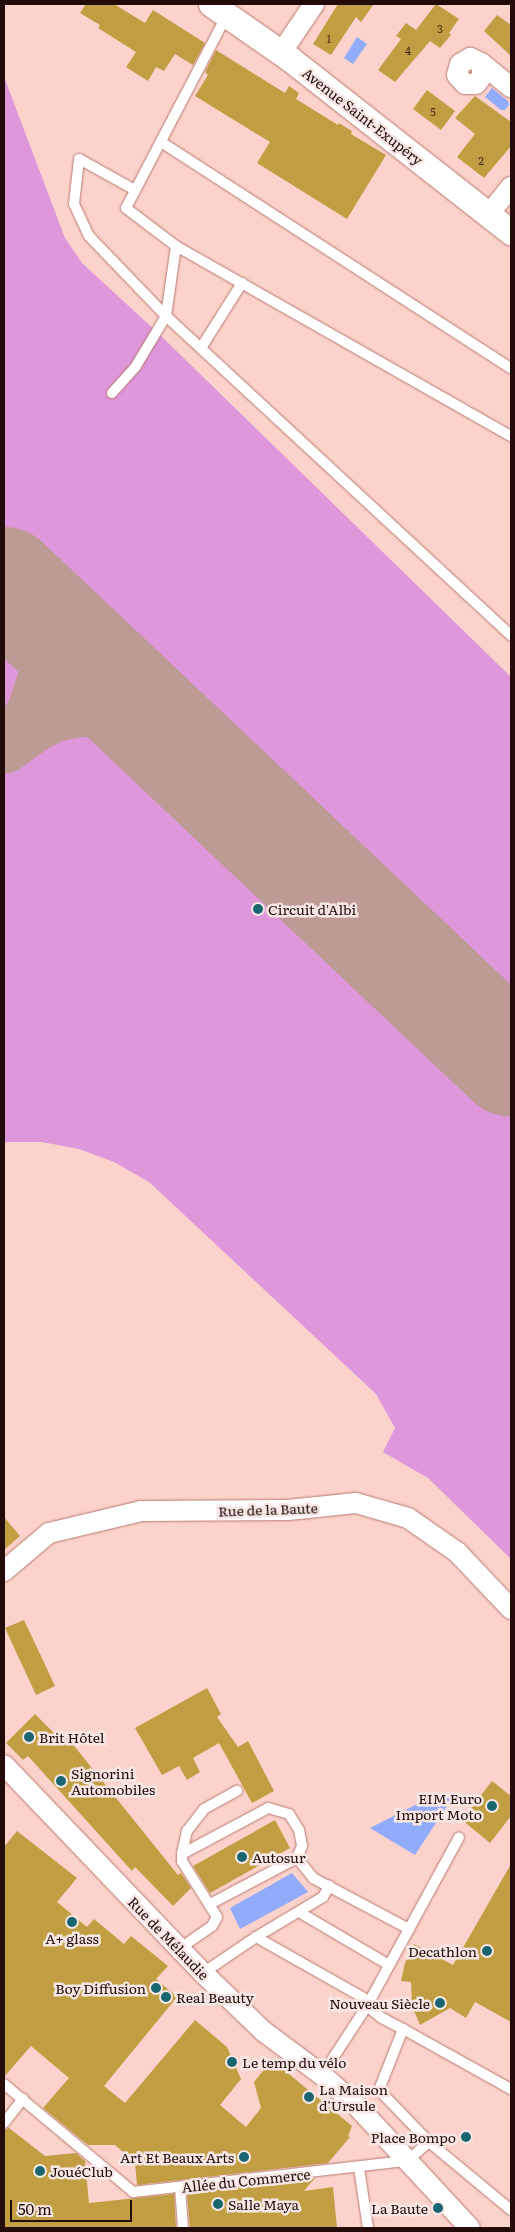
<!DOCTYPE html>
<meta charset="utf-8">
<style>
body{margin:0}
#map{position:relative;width:515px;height:2232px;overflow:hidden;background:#fcd3cc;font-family:Literata,serif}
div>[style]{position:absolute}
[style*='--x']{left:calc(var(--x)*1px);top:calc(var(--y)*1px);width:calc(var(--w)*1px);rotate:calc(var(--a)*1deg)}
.green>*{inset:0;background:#df97dc}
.water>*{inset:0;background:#90acfa}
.taxiway>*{height:44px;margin:-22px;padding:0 22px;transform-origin:22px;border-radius:22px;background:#be9a94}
.runway>*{height:111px;margin:-55.5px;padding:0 55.5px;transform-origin:55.5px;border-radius:55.5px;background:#be9a94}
.building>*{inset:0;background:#c19e42}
.roads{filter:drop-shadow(0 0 1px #b87a71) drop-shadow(0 0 1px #b87a71)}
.service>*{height:10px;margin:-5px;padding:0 5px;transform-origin:5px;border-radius:5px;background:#fff}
.minor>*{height:20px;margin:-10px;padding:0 10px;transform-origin:10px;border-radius:10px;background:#fff}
.tertiary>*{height:25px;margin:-12.5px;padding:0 12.5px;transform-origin:12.5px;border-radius:12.5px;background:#fff}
.dots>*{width:14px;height:14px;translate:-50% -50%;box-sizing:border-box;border:2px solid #f6e7e5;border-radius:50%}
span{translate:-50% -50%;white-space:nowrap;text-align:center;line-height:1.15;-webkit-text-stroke:5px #f6e7e5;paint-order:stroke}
.number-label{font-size:11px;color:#4a3016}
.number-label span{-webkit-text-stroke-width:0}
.street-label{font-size:14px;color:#220b08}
.poi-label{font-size:14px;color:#220b08}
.left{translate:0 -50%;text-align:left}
.right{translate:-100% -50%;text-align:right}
.frame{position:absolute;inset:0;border:5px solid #220b08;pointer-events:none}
.scale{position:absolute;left:10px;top:2200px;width:122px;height:22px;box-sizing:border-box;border:2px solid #220b08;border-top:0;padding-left:6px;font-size:15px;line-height:18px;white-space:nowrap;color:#220b08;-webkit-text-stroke:4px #f6e7e5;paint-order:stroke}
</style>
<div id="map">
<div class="green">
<i style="clip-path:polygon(4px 77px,65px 238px,82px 263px,157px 332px,511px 677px,511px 1559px,428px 1478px,383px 1452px,395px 1428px,376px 1394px,149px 1182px,114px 1162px,79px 1149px,42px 1142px,4px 1142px)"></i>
</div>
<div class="water">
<i style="clip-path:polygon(357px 37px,367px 44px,353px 64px,344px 58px)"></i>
<i style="clip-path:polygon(492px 88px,508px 101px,509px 105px,505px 110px,501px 110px,485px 97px)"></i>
<i style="clip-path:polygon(439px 1793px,451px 1800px,415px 1855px,370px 1828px)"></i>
<i style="clip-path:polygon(292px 1873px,308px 1892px,240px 1929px,230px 1908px)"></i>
</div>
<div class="taxiway">
<i style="--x:4;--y:583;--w:43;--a:52.6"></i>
<i style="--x:30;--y:617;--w:21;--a:62"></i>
<i style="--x:40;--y:636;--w:32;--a:85"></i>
<i style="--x:43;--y:668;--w:44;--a:108.4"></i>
<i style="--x:29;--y:710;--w:46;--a:122.7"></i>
<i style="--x:7;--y:751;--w:36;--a:-36"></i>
<i style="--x:36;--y:730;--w:22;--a:-27"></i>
<i style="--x:56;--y:720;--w:38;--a:-11"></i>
<i style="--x:93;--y:713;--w:16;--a:-7"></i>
<i style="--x:109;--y:711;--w:22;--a:16"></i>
<i style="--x:130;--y:717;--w:35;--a:24"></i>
</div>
<div class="runway">
<i style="--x:4;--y:582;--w:697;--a:43.37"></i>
</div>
<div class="building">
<i style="clip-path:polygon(86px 4px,114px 4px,145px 23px,153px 10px,205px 43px,193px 65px,175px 54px,164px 71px,156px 67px,148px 81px,126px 67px,136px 52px,98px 28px,100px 25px,80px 13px)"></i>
<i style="clip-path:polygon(338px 4px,374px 4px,361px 22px,356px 17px,331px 55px,313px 44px)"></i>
<i style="clip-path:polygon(436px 4px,459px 19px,449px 33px,451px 35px,440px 48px,430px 41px,395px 82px,378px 70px,401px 39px,396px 36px,406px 23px,416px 30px)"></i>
<i style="clip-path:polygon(497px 15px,511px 25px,511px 56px,484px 31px)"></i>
<i style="clip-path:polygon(216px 50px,285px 93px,289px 86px,299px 93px,296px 99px,338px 125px,339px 123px,352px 131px,351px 134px,386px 155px,347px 219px,257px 163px,270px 142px,195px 96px,208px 75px,205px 72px)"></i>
<i style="clip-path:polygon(427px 90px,455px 111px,441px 130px,413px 109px)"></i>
<i style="clip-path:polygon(475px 96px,511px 122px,511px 146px,484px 178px,457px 157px,475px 134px,455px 118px)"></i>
<i style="clip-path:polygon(4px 1517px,20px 1536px,4px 1550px)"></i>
<i style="clip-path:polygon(24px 1620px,55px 1686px,36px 1695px,5px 1628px)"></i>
<i style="clip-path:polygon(207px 1688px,221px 1714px,217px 1717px,238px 1747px,248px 1741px,274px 1791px,252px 1803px,219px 1743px,193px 1758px,200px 1772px,187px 1780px,179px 1766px,162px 1775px,135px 1728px)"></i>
<i style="clip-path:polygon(35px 1714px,58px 1737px,63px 1732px,178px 1875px,181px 1873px,191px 1888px,173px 1906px,135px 1867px,132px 1871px,28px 1756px,23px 1760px,6px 1743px)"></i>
<i style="clip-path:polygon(492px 1781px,511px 1796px,511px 1816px,490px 1843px,462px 1820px)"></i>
<i style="clip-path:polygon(275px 1820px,290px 1848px,210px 1893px,193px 1866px)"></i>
<i style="clip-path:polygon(17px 1831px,77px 1878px,57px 1902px,87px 1927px,94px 1919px,124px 1944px,131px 1936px,168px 1966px,156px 1979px,177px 1997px,104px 2086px,125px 2103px,195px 2020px,227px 2047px,241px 2079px,220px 2105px,246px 2127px,261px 2108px,254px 2082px,272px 2060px,352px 2126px,348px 2136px,350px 2137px,328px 2163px,137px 2185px,135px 2162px,115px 2145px,88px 2145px,43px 2108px,69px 2078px,31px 2046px,4px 2077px,4px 1847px)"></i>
<i style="clip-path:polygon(511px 1864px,511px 2022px,475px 2002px,466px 2018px,450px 2008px,420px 2025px,412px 2006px,411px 1982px,401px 1981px,405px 1963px,414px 1944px,453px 1965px)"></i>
<i style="clip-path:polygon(9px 2128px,45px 2156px,76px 2153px,85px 2161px,89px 2203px,174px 2194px,176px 2228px,4px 2228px,4px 2130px)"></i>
<i style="clip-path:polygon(315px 2178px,304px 2191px,333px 2187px,337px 2228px,190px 2228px,187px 2193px)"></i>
</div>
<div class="roads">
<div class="service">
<i style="--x:161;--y:142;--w:417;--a:32.9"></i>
<i style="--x:135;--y:190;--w:64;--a:-151"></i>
<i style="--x:79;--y:159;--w:45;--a:96.3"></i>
<i style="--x:74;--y:204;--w:35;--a:65"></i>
<i style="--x:89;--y:236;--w:111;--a:46.1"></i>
<i style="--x:166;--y:316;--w:471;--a:42.8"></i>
<i style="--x:176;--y:246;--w:63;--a:-142.8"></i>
<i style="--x:126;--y:208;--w:218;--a:-62.4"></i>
<i style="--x:201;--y:348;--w:77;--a:-57.8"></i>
<i style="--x:112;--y:393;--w:36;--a:-48"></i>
<i style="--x:136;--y:366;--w:58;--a:-59"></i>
<i style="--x:166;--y:316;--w:71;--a:-81.9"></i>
<i style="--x:176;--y:246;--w:385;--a:29.6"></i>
<i style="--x:182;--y:1854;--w:24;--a:-78"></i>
<i style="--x:187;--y:1831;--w:28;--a:-52"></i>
<i style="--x:204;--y:1809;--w:38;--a:-29"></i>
<i style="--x:297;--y:1858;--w:26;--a:51"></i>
<i style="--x:313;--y:1878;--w:109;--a:28"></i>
<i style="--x:299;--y:1912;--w:104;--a:30.5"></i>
<i style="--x:256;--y:1937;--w:130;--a:29.5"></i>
<i style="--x:179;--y:1949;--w:40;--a:-34.9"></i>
<i style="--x:212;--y:1926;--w:10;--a:-61"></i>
<i style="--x:217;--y:1917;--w:66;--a:-122"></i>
<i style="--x:182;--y:1861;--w:7;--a:-90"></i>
<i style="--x:182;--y:1854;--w:98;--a:-28.1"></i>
<i style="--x:268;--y:1808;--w:22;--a:16"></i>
<i style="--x:289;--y:1814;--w:19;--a:58"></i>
<i style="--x:299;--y:1830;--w:16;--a:79"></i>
<i style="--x:302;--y:1846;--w:13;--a:113"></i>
<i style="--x:297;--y:1858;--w:98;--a:152.1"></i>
<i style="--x:203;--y:1973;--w:64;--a:-34.2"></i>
<i style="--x:256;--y:1937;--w:78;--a:-30.8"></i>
<i style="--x:323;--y:1897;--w:13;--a:-61"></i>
<i style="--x:367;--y:2006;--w:19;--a:39"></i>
<i style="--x:382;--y:2018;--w:24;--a:28"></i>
<i style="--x:403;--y:2029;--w:66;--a:111.5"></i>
<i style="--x:379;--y:2090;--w:72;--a:46.1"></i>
<i style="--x:429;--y:2142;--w:107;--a:39.7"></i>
<i style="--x:403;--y:2029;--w:124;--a:29.1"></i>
<i style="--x:322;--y:2075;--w:82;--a:-56.9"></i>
<i style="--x:367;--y:2006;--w:192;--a:-61.4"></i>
<i style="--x:4;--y:2084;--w:168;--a:39.9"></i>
<i style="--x:133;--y:2192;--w:276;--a:-6.5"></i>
<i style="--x:407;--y:2161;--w:29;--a:-41"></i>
<i style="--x:4;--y:2123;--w:31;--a:-52"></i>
<i style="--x:359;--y:2168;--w:61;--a:81.5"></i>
<i style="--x:180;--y:2187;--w:41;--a:85.8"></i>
</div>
<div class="minor">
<i style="--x:281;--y:53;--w:59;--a:-56"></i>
<i style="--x:481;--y:63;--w:12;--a:81"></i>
<i style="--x:483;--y:75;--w:11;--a:128"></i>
<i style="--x:476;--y:84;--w:11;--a:180"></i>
<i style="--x:465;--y:84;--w:12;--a:-132"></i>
<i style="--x:457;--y:75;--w:11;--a:-75"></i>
<i style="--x:460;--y:64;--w:12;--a:-31"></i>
<i style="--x:470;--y:58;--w:12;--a:24"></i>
<i style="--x:481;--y:63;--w:38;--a:39"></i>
<i style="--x:489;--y:214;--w:35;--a:-51"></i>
<i style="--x:4;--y:1571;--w:59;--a:-40.2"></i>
<i style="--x:49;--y:1533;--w:95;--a:-13.4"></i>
<i style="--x:141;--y:1511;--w:147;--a:-0.4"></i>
<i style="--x:288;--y:1510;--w:68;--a:-5.9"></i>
<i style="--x:356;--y:1503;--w:54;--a:16.1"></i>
<i style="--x:408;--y:1518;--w:60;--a:34.8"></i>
<i style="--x:457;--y:1552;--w:79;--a:46.5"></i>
<i style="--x:4;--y:1765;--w:288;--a:46.3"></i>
<i style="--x:203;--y:1973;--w:83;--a:44"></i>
<i style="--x:263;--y:2031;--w:74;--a:36.7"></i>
<i style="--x:322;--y:2075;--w:44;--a:41.3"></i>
<i style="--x:355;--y:2104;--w:169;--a:47.2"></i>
</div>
<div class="tertiary">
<i style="--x:211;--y:4;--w:96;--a:34.8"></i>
<i style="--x:290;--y:59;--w:281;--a:38.1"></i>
</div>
</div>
<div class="dots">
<i style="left:258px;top:909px;background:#1a6670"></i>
<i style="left:29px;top:1737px;background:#1a6670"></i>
<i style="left:61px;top:1781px;background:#1a6670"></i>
<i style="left:492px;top:1806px;background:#1a6670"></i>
<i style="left:242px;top:1857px;background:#1a6670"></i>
<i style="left:72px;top:1922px;background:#1a6670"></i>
<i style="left:487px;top:1951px;background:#1a6670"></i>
<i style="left:156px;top:1988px;background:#1a6670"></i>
<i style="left:166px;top:1997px;background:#1a6670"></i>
<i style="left:440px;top:2003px;background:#1a6670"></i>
<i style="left:232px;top:2062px;background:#1a6670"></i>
<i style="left:309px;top:2097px;background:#1a6670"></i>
<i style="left:466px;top:2137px;background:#1a6670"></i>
<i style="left:244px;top:2157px;background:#1a6670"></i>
<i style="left:40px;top:2171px;background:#1a6670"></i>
<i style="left:218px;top:2204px;background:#1a6670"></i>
<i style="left:438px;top:2208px;background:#1a6670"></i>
</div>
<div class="number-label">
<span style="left:440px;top:28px">3</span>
<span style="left:329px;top:38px">1</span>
<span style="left:408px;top:50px">4</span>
<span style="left:433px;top:111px">5</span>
<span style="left:481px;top:160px">2</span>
</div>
<div class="street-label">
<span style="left:363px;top:116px;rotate:38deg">Avenue Saint-Exupéry</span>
<span style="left:268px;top:1509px;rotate:-2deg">Rue de la Baute</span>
<span style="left:169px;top:1938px;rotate:46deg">Rue de Mélaudie</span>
<span style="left:246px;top:2180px;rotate:-6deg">Allée du Commerce</span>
</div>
<div class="poi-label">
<span class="left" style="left:268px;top:909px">Circuit d'Albi</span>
<span class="left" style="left:39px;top:1737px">Brit Hôtel</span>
<span class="left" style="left:71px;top:1781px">Signorini<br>Automobiles</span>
<span class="right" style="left:482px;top:1806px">EIM Euro<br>Import Moto</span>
<span class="left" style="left:252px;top:1857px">Autosur</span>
<span style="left:72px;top:1938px">A+ glass</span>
<span class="right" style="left:477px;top:1951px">Decathlon</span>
<span class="right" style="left:146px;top:1988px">Boy Diffusion</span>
<span class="left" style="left:176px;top:1997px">Real Beauty</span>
<span class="right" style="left:430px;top:2003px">Nouveau Siècle</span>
<span class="left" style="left:242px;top:2062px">Le temp du vélo</span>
<span class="left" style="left:319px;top:2097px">La Maison<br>d'Ursule</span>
<span class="right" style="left:456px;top:2137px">Place Bompo</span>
<span class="right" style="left:234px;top:2157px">Art Et Beaux Arts</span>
<span class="left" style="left:50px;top:2171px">JouéClub</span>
<span class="left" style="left:228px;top:2204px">Salle Maya</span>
<span class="right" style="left:428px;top:2208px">La Baute</span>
</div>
<div class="frame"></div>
<div class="scale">50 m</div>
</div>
